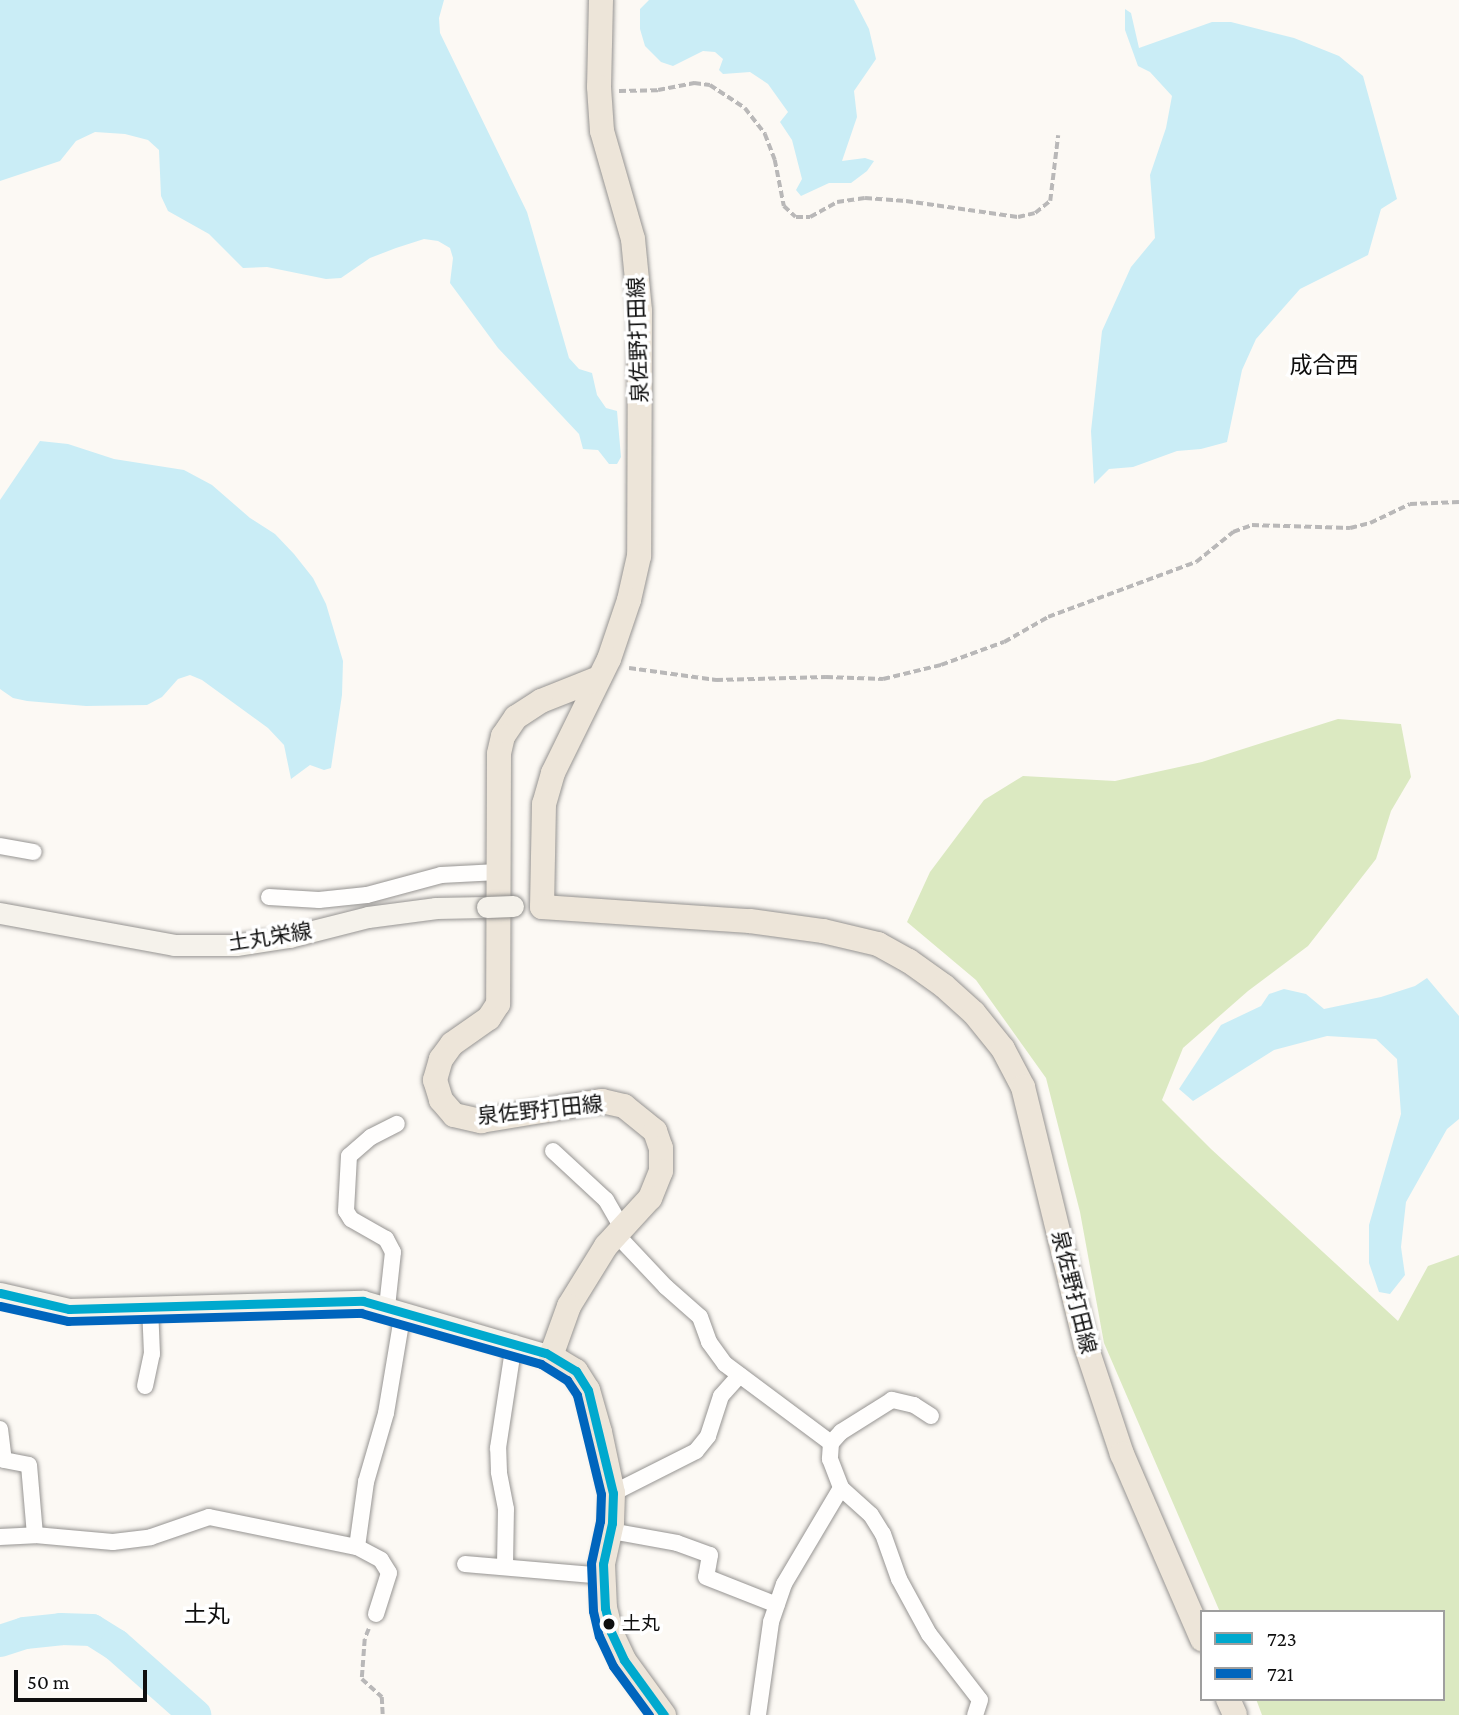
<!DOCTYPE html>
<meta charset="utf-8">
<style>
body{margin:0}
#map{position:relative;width:1459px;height:1715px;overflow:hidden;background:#fcf9f4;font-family:"Crimson Pro","Noto Sans JP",serif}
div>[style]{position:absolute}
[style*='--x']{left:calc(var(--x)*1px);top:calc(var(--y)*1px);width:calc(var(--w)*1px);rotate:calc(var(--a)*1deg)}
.forest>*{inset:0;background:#dbe9c1}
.water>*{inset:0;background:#caedf6}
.river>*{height:32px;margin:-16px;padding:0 16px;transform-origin:16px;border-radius:16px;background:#caedf6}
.path>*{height:3.5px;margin-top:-1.75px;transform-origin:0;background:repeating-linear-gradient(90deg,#b9b8b8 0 7px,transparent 0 10.5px)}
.roads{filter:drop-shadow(0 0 2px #969492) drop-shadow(0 0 2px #969492)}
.minor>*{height:16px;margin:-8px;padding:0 8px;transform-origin:8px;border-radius:8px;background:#fffefd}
.secondary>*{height:21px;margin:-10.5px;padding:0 10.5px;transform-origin:10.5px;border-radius:10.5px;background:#f5f2eb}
.primary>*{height:24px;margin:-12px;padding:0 12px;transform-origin:12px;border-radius:12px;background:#ede5d9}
.bridges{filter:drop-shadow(0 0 2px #8c8b89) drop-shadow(0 0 2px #8c8b89)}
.secondary-bridge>*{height:21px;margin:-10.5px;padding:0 10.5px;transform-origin:10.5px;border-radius:10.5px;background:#f5f2eb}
.bus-1>*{height:9px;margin:-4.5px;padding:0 4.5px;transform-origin:4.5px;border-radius:4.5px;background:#00a9ce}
.bus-2>*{height:9px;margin:-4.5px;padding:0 4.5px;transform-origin:4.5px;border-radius:4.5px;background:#0065bd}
.dots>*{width:19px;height:19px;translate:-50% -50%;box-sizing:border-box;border:4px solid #fff;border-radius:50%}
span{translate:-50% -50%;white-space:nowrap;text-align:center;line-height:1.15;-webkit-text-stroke:7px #fff;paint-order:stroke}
.bus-label{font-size:19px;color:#0f0f0f}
.left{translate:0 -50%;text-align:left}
.street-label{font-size:21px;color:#0f0f0f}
.neighbourhood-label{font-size:23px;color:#0f0f0f}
.legend{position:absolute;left:1200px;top:1610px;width:245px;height:91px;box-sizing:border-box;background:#fff;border:2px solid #9f9f9f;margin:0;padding:9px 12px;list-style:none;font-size:21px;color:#0f0f0f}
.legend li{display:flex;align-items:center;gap:14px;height:35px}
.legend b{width:35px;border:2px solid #9f9f9f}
.scale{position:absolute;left:14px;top:1670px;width:133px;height:32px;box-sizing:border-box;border:4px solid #0f0f0f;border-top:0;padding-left:9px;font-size:21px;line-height:24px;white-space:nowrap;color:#0f0f0f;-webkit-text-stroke:5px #fff;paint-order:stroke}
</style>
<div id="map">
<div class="forest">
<i style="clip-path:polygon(1338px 719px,1401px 724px,1411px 777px,1391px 811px,1376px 859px,1308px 946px,1248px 991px,1183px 1048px,1162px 1100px,1211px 1149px,1398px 1321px,1428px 1266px,1459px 1255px,1459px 1715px,1262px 1715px,1256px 1699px,1443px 1699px,1443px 1612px,1220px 1612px,1104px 1343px,1080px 1212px,1046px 1078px,976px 980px,907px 922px,930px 872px,984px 800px,1023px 776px,1115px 781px,1202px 762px)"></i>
</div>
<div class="water">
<i style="clip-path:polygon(0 0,444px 0,439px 18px,440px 33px,527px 212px,569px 358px,579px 369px,592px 373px,597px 395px,606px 408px,617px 411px,621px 457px,617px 464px,609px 464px,598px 450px,583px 449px,579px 434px,498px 348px,450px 283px,453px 258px,450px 248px,438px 241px,424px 239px,396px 248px,370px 258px,341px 278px,326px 279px,267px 267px,243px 268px,209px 234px,168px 211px,161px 196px,159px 150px,148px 140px,125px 134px,95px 132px,76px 141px,60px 161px,0 181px)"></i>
<i style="clip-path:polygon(649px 0,854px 0,869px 29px,876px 59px,854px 91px,857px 117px,842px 161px,865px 158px,874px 161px,867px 171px,851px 183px,829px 183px,801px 196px,796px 190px,802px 179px,792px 140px,780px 122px,788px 112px,768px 84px,750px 72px,723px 74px,719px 70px,723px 59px,715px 52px,703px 51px,673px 66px,661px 62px,645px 46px,640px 29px,640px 9px)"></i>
<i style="clip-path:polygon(1125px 9px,1131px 13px,1139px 48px,1212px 22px,1231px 22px,1294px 38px,1339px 56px,1363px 76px,1397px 199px,1381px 209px,1368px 255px,1300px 289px,1256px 339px,1242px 370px,1227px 442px,1201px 449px,1177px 451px,1133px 467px,1109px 469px,1094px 484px,1091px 431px,1102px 331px,1131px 267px,1155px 238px,1150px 175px,1166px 128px,1172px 96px,1150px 72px,1138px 66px,1125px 30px)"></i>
<i style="clip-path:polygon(40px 441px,68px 444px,114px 459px,184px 470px,212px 485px,250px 518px,275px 534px,294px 554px,313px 578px,326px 604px,343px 661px,342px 695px,331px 768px,324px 770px,310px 765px,291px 779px,284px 745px,268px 728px,202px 680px,190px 675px,178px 679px,162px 697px,147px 705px,86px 706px,27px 701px,13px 698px,0 689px,0 500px)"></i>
<i style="clip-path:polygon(1427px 978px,1459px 1016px,1459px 1119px,1447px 1129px,1406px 1202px,1401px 1247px,1405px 1275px,1390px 1294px,1379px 1292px,1369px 1263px,1369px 1225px,1401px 1114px,1397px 1059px,1376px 1039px,1327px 1036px,1274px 1050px,1193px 1101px,1179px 1089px,1221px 1025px,1261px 1006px,1269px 994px,1284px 989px,1306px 994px,1324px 1009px,1381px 997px,1415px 986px)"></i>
</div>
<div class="river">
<i style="--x:0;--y:1641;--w:26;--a:-18"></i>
<i style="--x:25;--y:1633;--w:36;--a:-6"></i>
<i style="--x:61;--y:1629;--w:31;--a:2"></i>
<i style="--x:92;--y:1630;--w:28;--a:32"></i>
<i style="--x:116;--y:1645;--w:106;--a:41.5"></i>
</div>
<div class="path">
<i style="--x:619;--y:91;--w:39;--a:-1"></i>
<i style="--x:658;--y:90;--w:37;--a:-11"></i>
<i style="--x:694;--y:83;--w:16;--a:7"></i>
<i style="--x:710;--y:85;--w:42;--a:33.3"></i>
<i style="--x:745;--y:108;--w:33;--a:52"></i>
<i style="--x:765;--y:134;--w:28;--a:69"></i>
<i style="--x:775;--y:160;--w:47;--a:78.9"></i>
<i style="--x:784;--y:206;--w:16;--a:43"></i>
<i style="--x:796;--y:217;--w:14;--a:0"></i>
<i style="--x:810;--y:217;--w:31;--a:-29"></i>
<i style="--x:837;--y:202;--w:28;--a:-8"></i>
<i style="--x:865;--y:198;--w:41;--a:4.2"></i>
<i style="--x:906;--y:201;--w:113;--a:8.1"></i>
<i style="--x:1018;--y:217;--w:17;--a:-13"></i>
<i style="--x:1035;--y:213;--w:19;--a:-39"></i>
<i style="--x:1050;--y:201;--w:66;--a:-83.1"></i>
<i style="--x:629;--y:668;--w:88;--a:7.9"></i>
<i style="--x:716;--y:680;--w:110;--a:-1.6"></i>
<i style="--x:826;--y:677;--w:57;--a:2"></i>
<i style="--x:883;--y:679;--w:60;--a:-13.6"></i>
<i style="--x:941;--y:665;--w:67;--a:-20.1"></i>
<i style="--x:1004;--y:642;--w:51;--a:-29.6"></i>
<i style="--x:1048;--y:617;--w:158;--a:-20.4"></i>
<i style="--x:1196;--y:562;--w:48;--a:-39"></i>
<i style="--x:1233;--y:532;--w:20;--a:-20"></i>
<i style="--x:1252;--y:525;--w:98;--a:1.8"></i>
<i style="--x:1350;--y:528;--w:21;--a:-14"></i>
<i style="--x:1370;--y:523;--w:44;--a:-25.4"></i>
<i style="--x:1410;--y:504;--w:49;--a:-2.3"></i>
<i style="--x:369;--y:1629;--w:11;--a:112"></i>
<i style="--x:365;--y:1639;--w:40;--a:94.3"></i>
<i style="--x:362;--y:1679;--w:27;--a:42"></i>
<i style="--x:382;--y:1697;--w:18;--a:87"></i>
</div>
<div class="roads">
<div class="minor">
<i style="--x:0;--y:846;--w:34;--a:10"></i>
<i style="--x:269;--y:897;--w:50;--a:3.4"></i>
<i style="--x:319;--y:900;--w:48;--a:-5.9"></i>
<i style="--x:367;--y:895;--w:77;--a:-15.1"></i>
<i style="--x:441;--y:875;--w:57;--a:-3"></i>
<i style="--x:553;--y:1151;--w:72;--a:42.8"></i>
<i style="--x:606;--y:1200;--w:32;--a:60"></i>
<i style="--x:616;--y:1234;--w:73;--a:46.7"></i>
<i style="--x:666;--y:1287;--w:45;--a:41.4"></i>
<i style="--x:700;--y:1317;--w:27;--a:70"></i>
<i style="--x:709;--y:1342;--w:27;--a:54"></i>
<i style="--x:725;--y:1364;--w:132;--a:36.7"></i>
<i style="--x:387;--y:1307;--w:55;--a:-83.8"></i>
<i style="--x:393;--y:1252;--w:15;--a:-118"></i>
<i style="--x:386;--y:1239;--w:40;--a:-150.3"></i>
<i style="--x:351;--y:1219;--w:9;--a:-122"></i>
<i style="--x:346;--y:1211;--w:55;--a:-86.9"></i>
<i style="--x:349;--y:1156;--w:29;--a:-41"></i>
<i style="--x:371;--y:1137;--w:29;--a:-27"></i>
<i style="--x:145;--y:1386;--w:33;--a:-78"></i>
<i style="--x:152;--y:1354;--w:48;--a:-92.4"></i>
<i style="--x:931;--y:1416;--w:20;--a:-147"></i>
<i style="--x:914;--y:1405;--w:23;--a:-167"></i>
<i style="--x:892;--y:1400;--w:60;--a:147.9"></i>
<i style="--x:841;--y:1432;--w:15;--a:132"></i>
<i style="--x:831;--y:1443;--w:16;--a:94"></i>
<i style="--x:830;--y:1459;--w:31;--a:69"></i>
<i style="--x:841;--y:1488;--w:40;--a:42"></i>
<i style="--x:871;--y:1515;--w:22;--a:58"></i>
<i style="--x:883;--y:1534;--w:48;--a:70.4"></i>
<i style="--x:899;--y:1579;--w:63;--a:61.4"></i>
<i style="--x:929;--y:1634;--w:83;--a:52.3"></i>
<i style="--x:980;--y:1700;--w:16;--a:108"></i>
<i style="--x:0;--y:1429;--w:31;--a:83"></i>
<i style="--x:4;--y:1460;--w:25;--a:11"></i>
<i style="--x:29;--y:1465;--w:70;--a:85.1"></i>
<i style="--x:613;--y:1493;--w:93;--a:-26.8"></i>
<i style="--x:696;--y:1451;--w:19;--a:-51"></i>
<i style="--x:708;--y:1436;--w:42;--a:-72"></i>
<i style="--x:721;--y:1396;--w:28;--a:-48"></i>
<i style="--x:611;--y:1531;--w:67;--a:10.3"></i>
<i style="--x:677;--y:1543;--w:35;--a:20"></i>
<i style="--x:710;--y:1555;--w:22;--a:100"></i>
<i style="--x:706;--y:1577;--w:76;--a:21.5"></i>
<i style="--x:0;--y:1537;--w:35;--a:-3"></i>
<i style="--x:35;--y:1535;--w:78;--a:5.1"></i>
<i style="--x:113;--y:1542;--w:38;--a:-7"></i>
<i style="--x:151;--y:1537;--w:61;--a:-19"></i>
<i style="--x:209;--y:1517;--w:151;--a:11.5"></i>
<i style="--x:357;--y:1547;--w:66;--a:-82.1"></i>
<i style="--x:366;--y:1482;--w:72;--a:-73.8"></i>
<i style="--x:386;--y:1413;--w:103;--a:-80.5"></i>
<i style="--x:357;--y:1547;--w:27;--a:28"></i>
<i style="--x:381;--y:1560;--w:15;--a:58"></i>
<i style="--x:389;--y:1573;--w:43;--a:107.6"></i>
<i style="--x:465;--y:1564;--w:140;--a:4.9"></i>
<i style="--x:505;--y:1565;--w:56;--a:-89"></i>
<i style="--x:506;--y:1509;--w:38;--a:-101"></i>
<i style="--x:499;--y:1472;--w:24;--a:-92"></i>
<i style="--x:498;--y:1448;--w:106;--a:-81.3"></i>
<i style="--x:758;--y:1715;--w:94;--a:-82"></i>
<i style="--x:771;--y:1622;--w:40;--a:-71.1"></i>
<i style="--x:784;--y:1584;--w:112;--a:-59.3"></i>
</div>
<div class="secondary">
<i style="--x:0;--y:913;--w:177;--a:10.4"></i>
<i style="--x:174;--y:945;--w:62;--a:0"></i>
<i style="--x:236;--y:945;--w:54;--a:-8.6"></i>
<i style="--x:289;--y:937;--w:81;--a:-14.2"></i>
<i style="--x:368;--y:917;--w:69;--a:-7.5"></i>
<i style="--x:436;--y:908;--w:51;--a:-1.1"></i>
<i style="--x:0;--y:1293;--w:71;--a:13.1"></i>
<i style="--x:69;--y:1309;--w:294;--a:-1.6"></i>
<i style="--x:363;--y:1301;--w:196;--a:16.3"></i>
</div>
<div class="primary">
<i style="--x:601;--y:0;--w:87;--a:91.3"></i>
<i style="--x:599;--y:87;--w:44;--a:86.1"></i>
<i style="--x:602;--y:131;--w:112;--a:74"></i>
<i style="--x:633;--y:239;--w:72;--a:84.4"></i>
<i style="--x:640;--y:311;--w:245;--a:90.2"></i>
<i style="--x:639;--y:556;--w:45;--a:102.8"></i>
<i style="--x:629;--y:600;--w:62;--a:108.7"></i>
<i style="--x:609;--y:659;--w:127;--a:116.2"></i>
<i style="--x:553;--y:773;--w:32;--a:106"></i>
<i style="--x:544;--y:804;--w:103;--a:91.1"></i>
<i style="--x:542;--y:907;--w:208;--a:3.9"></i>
<i style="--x:750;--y:921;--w:74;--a:7.8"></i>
<i style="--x:823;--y:931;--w:57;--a:13.3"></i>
<i style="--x:878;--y:944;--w:35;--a:29"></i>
<i style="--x:909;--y:961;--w:43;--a:35.5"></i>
<i style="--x:944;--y:986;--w:40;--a:42"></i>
<i style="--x:974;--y:1013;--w:46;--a:51.1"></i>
<i style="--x:1003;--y:1049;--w:43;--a:62.2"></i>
<i style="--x:1023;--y:1087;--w:267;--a:76.3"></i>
<i style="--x:1086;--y:1346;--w:114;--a:71.6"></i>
<i style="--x:1122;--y:1454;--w:202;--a:66.6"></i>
<i style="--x:599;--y:678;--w:62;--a:158.4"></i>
<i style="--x:541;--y:701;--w:30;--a:147"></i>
<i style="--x:516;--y:717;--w:23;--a:124"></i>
<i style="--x:503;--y:736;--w:18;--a:103"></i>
<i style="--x:499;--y:754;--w:250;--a:90.2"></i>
<i style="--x:498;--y:1004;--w:17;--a:123"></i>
<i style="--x:489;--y:1018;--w:45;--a:144.9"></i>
<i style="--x:452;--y:1044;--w:19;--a:126"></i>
<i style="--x:441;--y:1059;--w:22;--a:106"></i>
<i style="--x:435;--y:1080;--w:21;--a:73"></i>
<i style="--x:441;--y:1100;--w:20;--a:49"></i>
<i style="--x:454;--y:1115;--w:28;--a:13"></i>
<i style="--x:481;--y:1121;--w:123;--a:-9.4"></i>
<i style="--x:602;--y:1101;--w:23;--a:13"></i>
<i style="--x:624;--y:1106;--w:40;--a:39"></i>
<i style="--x:655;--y:1131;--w:18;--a:71"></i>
<i style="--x:661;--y:1148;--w:23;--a:90"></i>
<i style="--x:661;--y:1171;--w:29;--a:112"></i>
<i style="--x:650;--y:1198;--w:65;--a:132.5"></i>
<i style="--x:606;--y:1246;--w:70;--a:121.7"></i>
<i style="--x:569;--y:1306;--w:53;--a:109.8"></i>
<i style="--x:551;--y:1356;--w:29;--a:31"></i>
<i style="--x:576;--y:1371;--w:22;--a:58"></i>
<i style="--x:588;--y:1390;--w:44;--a:74.1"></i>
<i style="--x:600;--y:1432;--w:62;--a:78"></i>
<i style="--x:613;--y:1493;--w:30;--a:92"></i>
<i style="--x:612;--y:1523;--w:42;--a:102.4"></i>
<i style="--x:603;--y:1564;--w:44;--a:87.4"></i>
<i style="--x:605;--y:1608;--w:25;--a:76"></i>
<i style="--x:611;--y:1632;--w:31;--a:65"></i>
<i style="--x:624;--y:1660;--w:68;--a:54"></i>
<i style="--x:1228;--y:1699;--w:17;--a:66"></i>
</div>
</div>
<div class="bridges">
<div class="secondary-bridge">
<i style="--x:487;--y:907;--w:26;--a:-2"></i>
</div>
</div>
<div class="bus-1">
<i style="--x:0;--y:1293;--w:71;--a:13.1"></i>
<i style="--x:69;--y:1309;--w:294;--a:-1.6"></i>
<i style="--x:363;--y:1301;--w:190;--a:15.9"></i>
<i style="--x:546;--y:1353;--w:35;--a:31"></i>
<i style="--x:576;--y:1371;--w:22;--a:58"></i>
<i style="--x:588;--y:1390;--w:106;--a:76.4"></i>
<i style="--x:613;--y:1493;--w:30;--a:92"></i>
<i style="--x:612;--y:1523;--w:42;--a:102.4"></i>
<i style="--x:603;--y:1564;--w:44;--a:87.4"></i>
<i style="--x:605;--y:1608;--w:25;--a:76"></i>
<i style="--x:611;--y:1632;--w:31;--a:65"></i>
<i style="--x:624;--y:1660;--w:68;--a:54"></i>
</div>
<div class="bus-2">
<i style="--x:0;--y:1306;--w:70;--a:12.4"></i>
<i style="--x:68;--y:1321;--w:293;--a:-1.6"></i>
<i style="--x:361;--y:1313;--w:187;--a:15.8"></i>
<i style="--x:541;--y:1364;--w:31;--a:32"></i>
<i style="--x:567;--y:1380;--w:18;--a:56"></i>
<i style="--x:577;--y:1395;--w:102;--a:76.4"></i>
<i style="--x:601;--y:1494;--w:27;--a:92"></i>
<i style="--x:600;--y:1521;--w:43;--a:102.1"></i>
<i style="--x:591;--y:1563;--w:48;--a:87.6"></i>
<i style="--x:593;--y:1611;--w:26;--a:77"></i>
<i style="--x:599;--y:1636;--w:33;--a:65"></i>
<i style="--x:613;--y:1666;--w:61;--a:53.7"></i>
</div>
<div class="dots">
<i style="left:609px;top:1624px;background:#0f0f0f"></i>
</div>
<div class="bus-label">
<span class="left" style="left:622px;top:1624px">土丸</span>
</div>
<div class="street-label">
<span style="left:638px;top:340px;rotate:-92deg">泉佐野打田線</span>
<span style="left:270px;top:937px;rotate:-9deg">土丸栄線</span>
<span style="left:540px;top:1110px;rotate:-6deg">泉佐野打田線</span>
<span style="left:1074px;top:1292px;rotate:76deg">泉佐野打田線</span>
</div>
<div class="neighbourhood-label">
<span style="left:1324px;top:365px">成合西</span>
<span style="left:207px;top:1614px">土丸</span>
</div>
<ul class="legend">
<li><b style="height:9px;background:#00a9ce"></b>723</li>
<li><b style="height:9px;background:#0065bd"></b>721</li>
</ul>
<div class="scale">50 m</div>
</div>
